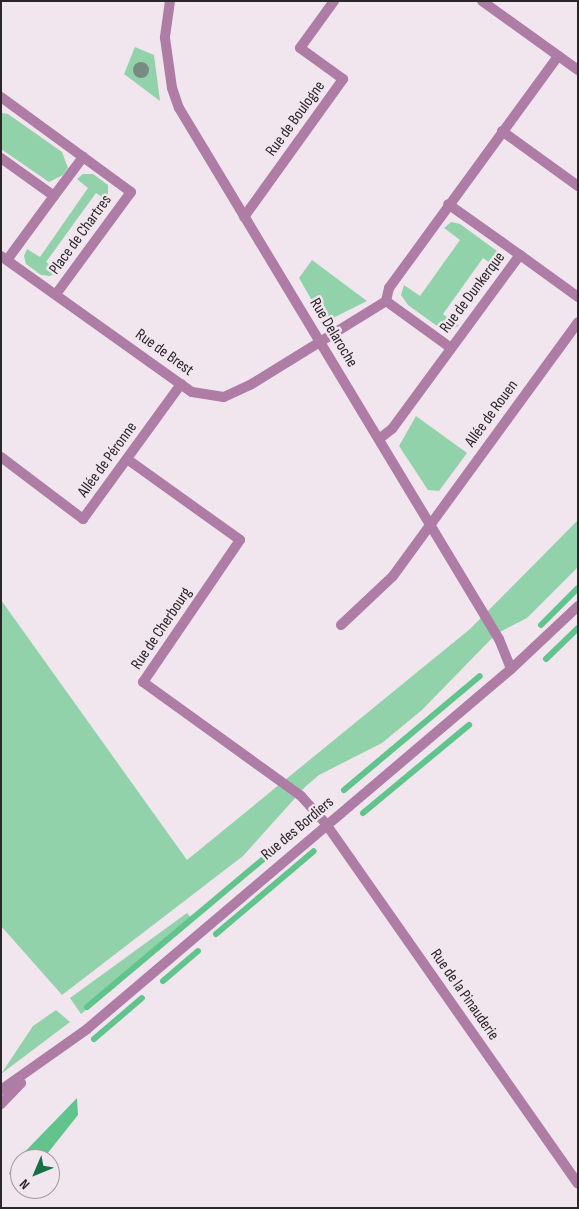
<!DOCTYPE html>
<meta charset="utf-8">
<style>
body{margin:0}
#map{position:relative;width:579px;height:1209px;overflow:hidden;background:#f1e6ee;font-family:"Sofia Sans Condensed",sans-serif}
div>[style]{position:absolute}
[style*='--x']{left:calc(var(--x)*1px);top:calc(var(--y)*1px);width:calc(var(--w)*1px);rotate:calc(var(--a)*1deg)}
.green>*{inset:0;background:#92d2ab}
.water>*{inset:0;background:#62c48d}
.stream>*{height:6px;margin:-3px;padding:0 3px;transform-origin:3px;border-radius:3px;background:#62c48d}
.minor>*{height:10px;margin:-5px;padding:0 5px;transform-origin:5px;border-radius:5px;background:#ae7ca4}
.tertiary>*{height:10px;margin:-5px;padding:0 5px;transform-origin:5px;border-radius:5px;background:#ae7ca4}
.trees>*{width:16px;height:16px;margin:-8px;border-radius:50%;background:#798a82}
span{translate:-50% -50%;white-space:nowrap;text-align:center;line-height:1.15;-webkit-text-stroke:5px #f1e6ee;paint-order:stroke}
.street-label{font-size:16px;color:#2a2629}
.frame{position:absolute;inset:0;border:2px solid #2a2629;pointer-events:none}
.north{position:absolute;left:10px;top:1149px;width:50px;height:50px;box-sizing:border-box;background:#f1e6ee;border:1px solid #a1999f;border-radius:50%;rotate:225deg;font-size:14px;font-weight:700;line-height:20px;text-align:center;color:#2a2629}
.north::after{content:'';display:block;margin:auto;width:18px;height:22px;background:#167146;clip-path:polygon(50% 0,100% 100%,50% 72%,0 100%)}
</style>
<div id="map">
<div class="green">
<i style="clip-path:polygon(135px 47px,154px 55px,160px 101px,124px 74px)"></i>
<i style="clip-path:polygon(1px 113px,8px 114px,62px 152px,68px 168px,63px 175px,49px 182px,1px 149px)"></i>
<i style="clip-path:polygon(83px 174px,93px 174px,108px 185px,108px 201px,96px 193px,46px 262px,58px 271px,50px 276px,41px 275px,26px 264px,24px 256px,27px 249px,40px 257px,88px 188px,77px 179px)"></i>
<i style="clip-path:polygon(451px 222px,460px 224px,497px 251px,501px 259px,499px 269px,483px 258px,443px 314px,459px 326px,444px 331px,408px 305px,401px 295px,404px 285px,420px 296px,460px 240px,444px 228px)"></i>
<i style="clip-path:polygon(312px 260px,367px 301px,335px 317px,326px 317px,318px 311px,299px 278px)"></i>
<i style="clip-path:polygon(416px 416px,467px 453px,439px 491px,428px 490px,399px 446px)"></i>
<i style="clip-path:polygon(578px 520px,578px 567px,527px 618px,496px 634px,422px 710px,382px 743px,319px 775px,305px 787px,243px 856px,62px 995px,1px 926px,1px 600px,187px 860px,470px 629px)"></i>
<i style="clip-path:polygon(187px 913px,193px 920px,81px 1014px,70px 998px)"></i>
<i style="clip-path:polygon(56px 1010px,70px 1022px,1px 1074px,33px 1026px)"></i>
</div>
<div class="water">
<i style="clip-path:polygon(77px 1098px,78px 1115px,43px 1159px,20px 1159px,20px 1181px,9px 1174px,13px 1164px)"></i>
</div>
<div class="stream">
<i style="--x:541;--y:625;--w:52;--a:-45"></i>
<i style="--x:546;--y:659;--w:45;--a:-44.1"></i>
<i style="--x:344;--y:790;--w:177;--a:-40"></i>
<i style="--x:363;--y:813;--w:138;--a:-39.7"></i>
<i style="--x:216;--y:934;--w:128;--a:-40.3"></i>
<i style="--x:163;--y:981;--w:46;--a:-40.6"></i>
<i style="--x:87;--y:1007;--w:268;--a:-40"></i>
<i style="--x:94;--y:1039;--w:63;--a:-40.5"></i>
</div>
<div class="minor">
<i style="--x:170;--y:1;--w:37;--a:98"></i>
<i style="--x:165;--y:38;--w:50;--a:82"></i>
<i style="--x:172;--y:88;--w:21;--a:71"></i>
<i style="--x:179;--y:108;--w:620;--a:58.93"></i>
<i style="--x:499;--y:639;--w:32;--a:68"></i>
<i style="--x:482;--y:1;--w:118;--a:35.7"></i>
<i style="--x:1;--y:97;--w:161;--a:36.2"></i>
<i style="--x:131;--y:192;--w:127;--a:126.3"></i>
<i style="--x:502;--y:131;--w:94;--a:35.9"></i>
<i style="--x:1;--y:158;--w:65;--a:35.6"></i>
<i style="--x:54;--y:196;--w:79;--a:126.3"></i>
<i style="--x:54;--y:196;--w:49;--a:-53.4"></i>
<i style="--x:244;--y:217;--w:170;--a:-54.3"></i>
<i style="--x:343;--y:79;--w:53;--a:-144.2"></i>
<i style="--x:300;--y:48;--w:58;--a:-54.1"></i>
<i style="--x:520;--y:255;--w:72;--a:35.9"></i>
<i style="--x:1;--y:256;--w:234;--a:35.5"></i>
<i style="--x:192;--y:392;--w:32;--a:9"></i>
<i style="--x:224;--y:397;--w:29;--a:-25"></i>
<i style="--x:250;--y:385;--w:160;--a:-31.7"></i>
<i style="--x:386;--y:301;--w:13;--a:-77"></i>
<i style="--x:389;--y:288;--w:287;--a:-53.9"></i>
<i style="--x:386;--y:301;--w:80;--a:35.9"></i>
<i style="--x:379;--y:439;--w:16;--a:-38"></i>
<i style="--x:392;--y:429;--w:216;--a:-53.7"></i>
<i style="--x:520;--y:255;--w:88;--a:-144.7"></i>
<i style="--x:1;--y:457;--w:103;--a:37.1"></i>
<i style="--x:83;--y:519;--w:167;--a:-54"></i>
<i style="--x:127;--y:459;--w:139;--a:35.6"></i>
<i style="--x:240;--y:540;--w:172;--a:124.3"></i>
<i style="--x:143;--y:682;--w:195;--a:35.8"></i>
<i style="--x:301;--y:796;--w:38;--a:48"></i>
<i style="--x:326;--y:824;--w:439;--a:55"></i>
<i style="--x:341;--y:625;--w:71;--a:-43.3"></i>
<i style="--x:393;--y:576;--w:314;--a:-53.9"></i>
</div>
<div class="tertiary">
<i style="--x:1;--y:1090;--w:105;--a:-35.3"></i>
<i style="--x:87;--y:1029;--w:556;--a:-40.33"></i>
<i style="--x:511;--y:669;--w:92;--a:-43.2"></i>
<i style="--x:1;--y:1104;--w:29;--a:-46"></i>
</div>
<div class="trees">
<i style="left:141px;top:70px"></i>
</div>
<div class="street-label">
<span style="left:296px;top:119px;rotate:-54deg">Rue de Boulogne</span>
<span style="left:81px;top:235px;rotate:-54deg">Place de Chartres</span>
<span style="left:473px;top:293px;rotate:-53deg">Rue de Dunkerque</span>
<span style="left:333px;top:333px;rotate:59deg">Rue Delaroche</span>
<span style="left:164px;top:353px;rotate:36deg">Rue de Brest</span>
<span style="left:492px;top:414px;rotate:-54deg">Allée de Rouen</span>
<span style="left:108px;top:460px;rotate:-54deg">Allée de Péronne</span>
<span style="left:162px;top:629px;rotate:-56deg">Rue de Cherbourg</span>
<span style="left:298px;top:829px;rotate:-40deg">Rue des Bordiers</span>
<span style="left:464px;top:995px;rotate:55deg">Rue de la Pinauderie</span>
</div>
<div class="frame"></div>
<div class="north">N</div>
</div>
